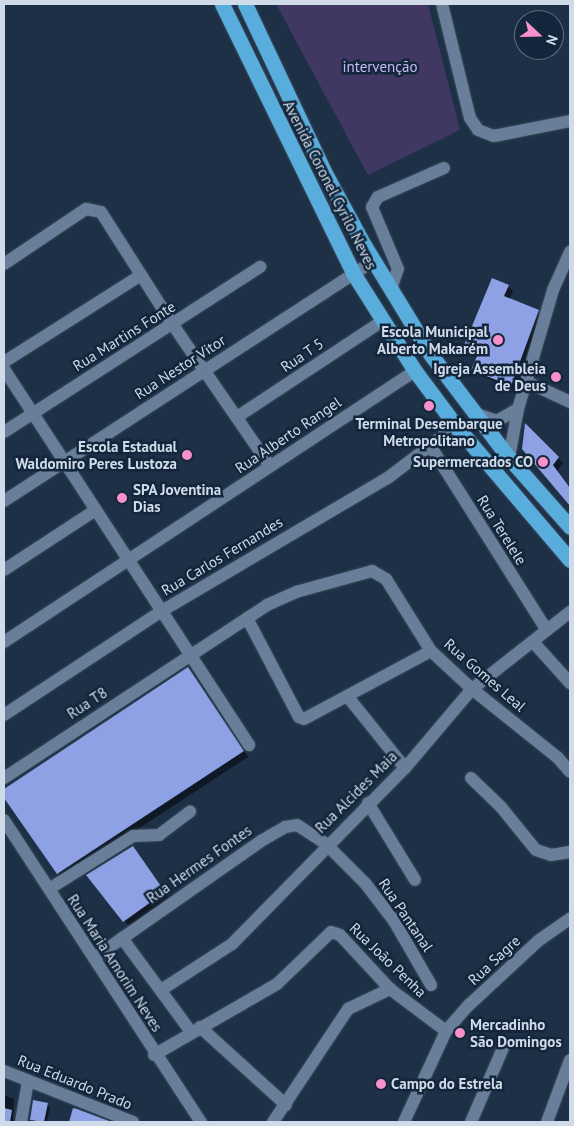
<!DOCTYPE html>
<meta charset="utf-8">
<style>
body{margin:0}
#map{position:relative;width:574px;height:1126px;overflow:hidden;background:#1d3046;font-family:"PT Sans",sans-serif}
div>[style]{position:absolute}
[style*='--x']{left:calc(var(--x)*1px);top:calc(var(--y)*1px);width:calc(var(--w)*1px);rotate:calc(var(--a)*1deg)}
.green>*{inset:0;background:#403863}
.shadow>*{inset:0;background:#0007}
.building>*{inset:0;background:#8fa1e5}
.roads{filter:drop-shadow(0 0 1px #3a4a5c) drop-shadow(0 0 1px #3a4a5c)}
.minor>*{height:12px;margin:-6px;padding:0 6px;transform-origin:6px;border-radius:6px;background:#697e98}
.highway>*{height:15px;margin:-7.5px;padding:0 7.5px;transform-origin:7.5px;border-radius:7.5px;background:#59addd}
.dots>*{width:14px;height:14px;translate:-50% -50%;box-sizing:border-box;border:2px solid #14263b;border-radius:50%}
span{translate:-50% -50%;white-space:nowrap;text-align:center;line-height:1.15;-webkit-text-stroke:5px #14263b;paint-order:stroke}
.park-label{font-size:15px;color:#c3bbf4}
.street-label{font-size:15px;color:#cfdbe9}
.poi-label{font-size:15px;color:#cfdbe9;font-weight:700}
.right{translate:-100% -50%;text-align:right}
.left{translate:0 -50%;text-align:left}
.frame{position:absolute;inset:0;border:5px solid #cfdbe9;pointer-events:none}
.north{position:absolute;left:514px;top:10px;width:50px;height:50px;box-sizing:border-box;background:#14263b;border:1px solid #5f6e81;border-radius:50%;rotate:111deg;font-size:14px;font-weight:700;line-height:20px;text-align:center;color:#cfdbe9}
.north::after{content:'';display:block;margin:auto;width:18px;height:22px;background:#f890cc;clip-path:polygon(50% 0,100% 100%,50% 72%,0 100%)}
</style>
<div id="map">
<div class="green">
<i style="clip-path:polygon(276px 4px,428px 4px,460px 130px,368px 175px)"></i>
</div>
<div class="shadow">
<i style="clip-path:polygon(508px 286px,513px 291px,509px 300px,543px 316px,516px 390px,477px 374px,472px 370px,477px 358px,464px 350px)"></i>
<i style="clip-path:polygon(526px 426px,563px 463px,558px 470px,559px 477px,570px 488px,570px 504px,523px 448px)"></i>
<i style="clip-path:polygon(188px 669px,248px 757px,63px 878px,4px 796px,4px 791px)"></i>
<i style="clip-path:polygon(133px 847px,169px 898px,129px 926px,88px 875px)"></i>
<i style="clip-path:polygon(4px 1095px,14px 1099px,13px 1122px,4px 1122px)"></i>
<i style="clip-path:polygon(47px 1104px,50px 1107px,47px 1122px,34px 1122px,31px 1120px)"></i>
</div>
<div class="building">
<i style="clip-path:polygon(492px 278px,509px 285px,504px 296px,539px 310px,511px 386px,471px 370px,477px 356px,462px 350px)"></i>
<i style="clip-path:polygon(525px 423px,559px 457px,553px 465px,570px 488px,570px 506px,522px 449px)"></i>
<i style="clip-path:polygon(188px 667px,244px 751px,57px 874px,4px 798px,4px 789px)"></i>
<i style="clip-path:polygon(133px 846px,165px 892px,123px 922px,86px 875px)"></i>
<i style="clip-path:polygon(33px 1100px,48px 1103px,44px 1122px,30px 1120px)"></i>
<i style="clip-path:polygon(4px 1108px,12px 1110px,10px 1122px,4px 1122px)"></i>
<i style="clip-path:polygon(73px 1108px,77px 1109px,112px 1122px,69px 1122px)"></i>
</div>
<div class="roads">
<div class="minor">
<i style="--x:442;--y:4;--w:117;--a:76.2"></i>
<i style="--x:470;--y:118;--w:14;--a:56"></i>
<i style="--x:478;--y:130;--w:17;--a:21"></i>
<i style="--x:494;--y:136;--w:77;--a:-11.2"></i>
<i style="--x:4;--y:264;--w:99;--a:-33.9"></i>
<i style="--x:86;--y:209;--w:15;--a:11"></i>
<i style="--x:101;--y:212;--w:134;--a:57.5"></i>
<i style="--x:173;--y:325;--w:171;--a:55.5"></i>
<i style="--x:391;--y:289;--w:21;--a:-71"></i>
<i style="--x:398;--y:269;--w:67;--a:-112.8"></i>
<i style="--x:372;--y:207;--w:12;--a:-59"></i>
<i style="--x:378;--y:197;--w:72;--a:-23.7"></i>
<i style="--x:4;--y:362;--w:162;--a:-32.4"></i>
<i style="--x:4;--y:369;--w:449;--a:56.9"></i>
<i style="--x:527;--y:382;--w:47;--a:24.9"></i>
<i style="--x:476;--y:414;--w:22;--a:18"></i>
<i style="--x:497;--y:421;--w:24;--a:-30"></i>
<i style="--x:237;--y:417;--w:176;--a:-33.4"></i>
<i style="--x:4;--y:432;--w:305;--a:-32.8"></i>
<i style="--x:431;--y:447;--w:215;--a:57.7"></i>
<i style="--x:509;--y:458;--w:50;--a:-79.6"></i>
<i style="--x:518;--y:409;--w:124;--a:-73.6"></i>
<i style="--x:553;--y:290;--w:42;--a:-65.9"></i>
<i style="--x:4;--y:501;--w:441;--a:-33"></i>
<i style="--x:4;--y:570;--w:108;--a:-33.2"></i>
<i style="--x:247;--y:618;--w:112;--a:62.3"></i>
<i style="--x:299;--y:717;--w:5;--a:22"></i>
<i style="--x:304;--y:719;--w:144;--a:-28.2"></i>
<i style="--x:4;--y:642;--w:492;--a:-33.4"></i>
<i style="--x:534;--y:643;--w:54;--a:48"></i>
<i style="--x:348;--y:697;--w:91;--a:51.2"></i>
<i style="--x:4;--y:715;--w:187;--a:-33.4"></i>
<i style="--x:160;--y:612;--w:266;--a:-30.5"></i>
<i style="--x:389;--y:477;--w:84;--a:-37.3"></i>
<i style="--x:4;--y:778;--w:315;--a:-33.3"></i>
<i style="--x:267;--y:605;--w:32;--a:-24"></i>
<i style="--x:296;--y:592;--w:79;--a:-15.4"></i>
<i style="--x:372;--y:571;--w:16;--a:30"></i>
<i style="--x:386;--y:579;--w:85;--a:58"></i>
<i style="--x:431;--y:651;--w:56;--a:42.8"></i>
<i style="--x:472;--y:689;--w:110;--a:38.7"></i>
<i style="--x:558;--y:758;--w:18;--a:49"></i>
<i style="--x:471;--y:778;--w:42;--a:44"></i>
<i style="--x:501;--y:807;--w:55;--a:50.9"></i>
<i style="--x:536;--y:850;--w:16;--a:18"></i>
<i style="--x:551;--y:855;--w:19;--a:-9"></i>
<i style="--x:368;--y:803;--w:90;--a:58.6"></i>
<i style="--x:4;--y:820;--w:361;--a:56.9"></i>
<i style="--x:49;--y:889;--w:99;--a:-32.2"></i>
<i style="--x:133;--y:836;--w:26;--a:-2"></i>
<i style="--x:159;--y:835;--w:39;--a:-37"></i>
<i style="--x:122;--y:938;--w:117;--a:53.7"></i>
<i style="--x:94;--y:958;--w:204;--a:-35"></i>
<i style="--x:261;--y:841;--w:28;--a:-30"></i>
<i style="--x:285;--y:827;--w:12;--a:-9"></i>
<i style="--x:297;--y:825;--w:35;--a:33"></i>
<i style="--x:326;--y:844;--w:55;--a:45"></i>
<i style="--x:365;--y:883;--w:48;--a:52.7"></i>
<i style="--x:394;--y:921;--w:74;--a:60"></i>
<i style="--x:161;--y:990;--w:85;--a:-32.9"></i>
<i style="--x:232;--y:944;--w:247;--a:-45.5"></i>
<i style="--x:405;--y:768;--w:104;--a:-49.7"></i>
<i style="--x:472;--y:689;--w:125;--a:-38.2"></i>
<i style="--x:200;--y:1027;--w:116;--a:42.2"></i>
<i style="--x:154;--y:1055;--w:142;--a:-30"></i>
<i style="--x:277;--y:984;--w:75;--a:-43.9"></i>
<i style="--x:331;--y:932;--w:9;--a:18"></i>
<i style="--x:340;--y:935;--w:74;--a:47.2"></i>
<i style="--x:390;--y:989;--w:70;--a:36.9"></i>
<i style="--x:4;--y:1071;--w:139;--a:21.6"></i>
<i style="--x:21;--y:1122;--w:42;--a:-80.3"></i>
<i style="--x:273;--y:1122;--w:136;--a:-56.4"></i>
<i style="--x:348;--y:1009;--w:47;--a:-25.5"></i>
<i style="--x:404;--y:1122;--w:100;--a:-65.2"></i>
<i style="--x:446;--y:1031;--w:35;--a:-49"></i>
<i style="--x:469;--y:1005;--w:94;--a:-42.8"></i>
<i style="--x:538;--y:941;--w:39;--a:-35"></i>
<i style="--x:471;--y:1122;--w:81;--a:-66.6"></i>
<i style="--x:547;--y:1122;--w:66;--a:-69.6"></i>
</div>
<div class="highway">
<i style="--x:222;--y:4;--w:299;--a:64"></i>
<i style="--x:353;--y:273;--w:116;--a:57.7"></i>
<i style="--x:415;--y:371;--w:69;--a:53.3"></i>
<i style="--x:456;--y:426;--w:176;--a:49.6"></i>
<i style="--x:245;--y:4;--w:189;--a:64.7"></i>
<i style="--x:326;--y:175;--w:80;--a:61.5"></i>
<i style="--x:364;--y:245;--w:129;--a:58.7"></i>
<i style="--x:431;--y:355;--w:129;--a:52.9"></i>
<i style="--x:509;--y:458;--w:92;--a:48.5"></i>
</div>
</div>
<div class="dots">
<i style="left:498px;top:340px;background:#f890cc"></i>
<i style="left:556px;top:377px;background:#f890cc"></i>
<i style="left:429px;top:406px;background:#f890cc"></i>
<i style="left:187px;top:455px;background:#f890cc"></i>
<i style="left:543px;top:462px;background:#f890cc"></i>
<i style="left:122px;top:498px;background:#f890cc"></i>
<i style="left:460px;top:1033px;background:#f890cc"></i>
<i style="left:381px;top:1084px;background:#f890cc"></i>
</div>
<div class="park-label">
<span style="left:380px;top:67px">intervenção</span>
</div>
<div class="street-label">
<span style="left:330px;top:185px;rotate:63deg">Avenida Coronel Cyrilo Neves</span>
<span style="left:124px;top:336px;rotate:-32deg">Rua Martins Fonte</span>
<span style="left:302px;top:355px;rotate:-34deg">Rua T 5</span>
<span style="left:180px;top:367px;rotate:-33deg">Rua Nestor Vitor</span>
<span style="left:288px;top:435px;rotate:-34deg">Rua Alberto Rangel</span>
<span style="left:502px;top:530px;rotate:58deg">Rua Terelele</span>
<span style="left:222px;top:556px;rotate:-31deg">Rua Carlos Fernandes</span>
<span style="left:485px;top:675px;rotate:41deg">Rua Gomes Leal</span>
<span style="left:87px;top:703px;rotate:-33deg">Rua T8</span>
<span style="left:356px;top:792px;rotate:-45deg">Rua Alcides Maia</span>
<span style="left:199px;top:864px;rotate:-35deg">Rua Hermes Fontes</span>
<span style="left:406px;top:915px;rotate:56deg">Rua Pantanal</span>
<span style="left:388px;top:960px;rotate:44deg">Rua João Penha</span>
<span style="left:494px;top:960px;rotate:-43deg">Rua Sagre</span>
<span style="left:115px;top:963px;rotate:57deg">Rua Maria Amorim Neves</span>
<span style="left:75px;top:1082px;rotate:22deg">Rua Eduardo Prado</span>
</div>
<div class="poi-label">
<span class="right" style="left:488px;top:340px">Escola Municipal<br>Alberto Makarém</span>
<span class="right" style="left:546px;top:377px">Igreja Assembleia<br>de Deus</span>
<span style="left:429px;top:432px">Terminal Desembarque<br>Metropolitano</span>
<span class="right" style="left:177px;top:455px">Escola Estadual<br>Waldomiro Peres Lustoza</span>
<span class="right" style="left:533px;top:462px">Supermercados CO</span>
<span class="left" style="left:133px;top:498px">SPA Joventina<br>Dias</span>
<span class="left" style="left:470px;top:1033px">Mercadinho<br>São Domingos</span>
<span class="left" style="left:391px;top:1084px">Campo do Estrela</span>
</div>
<div class="frame"></div>
<div class="north">N</div>
</div>
